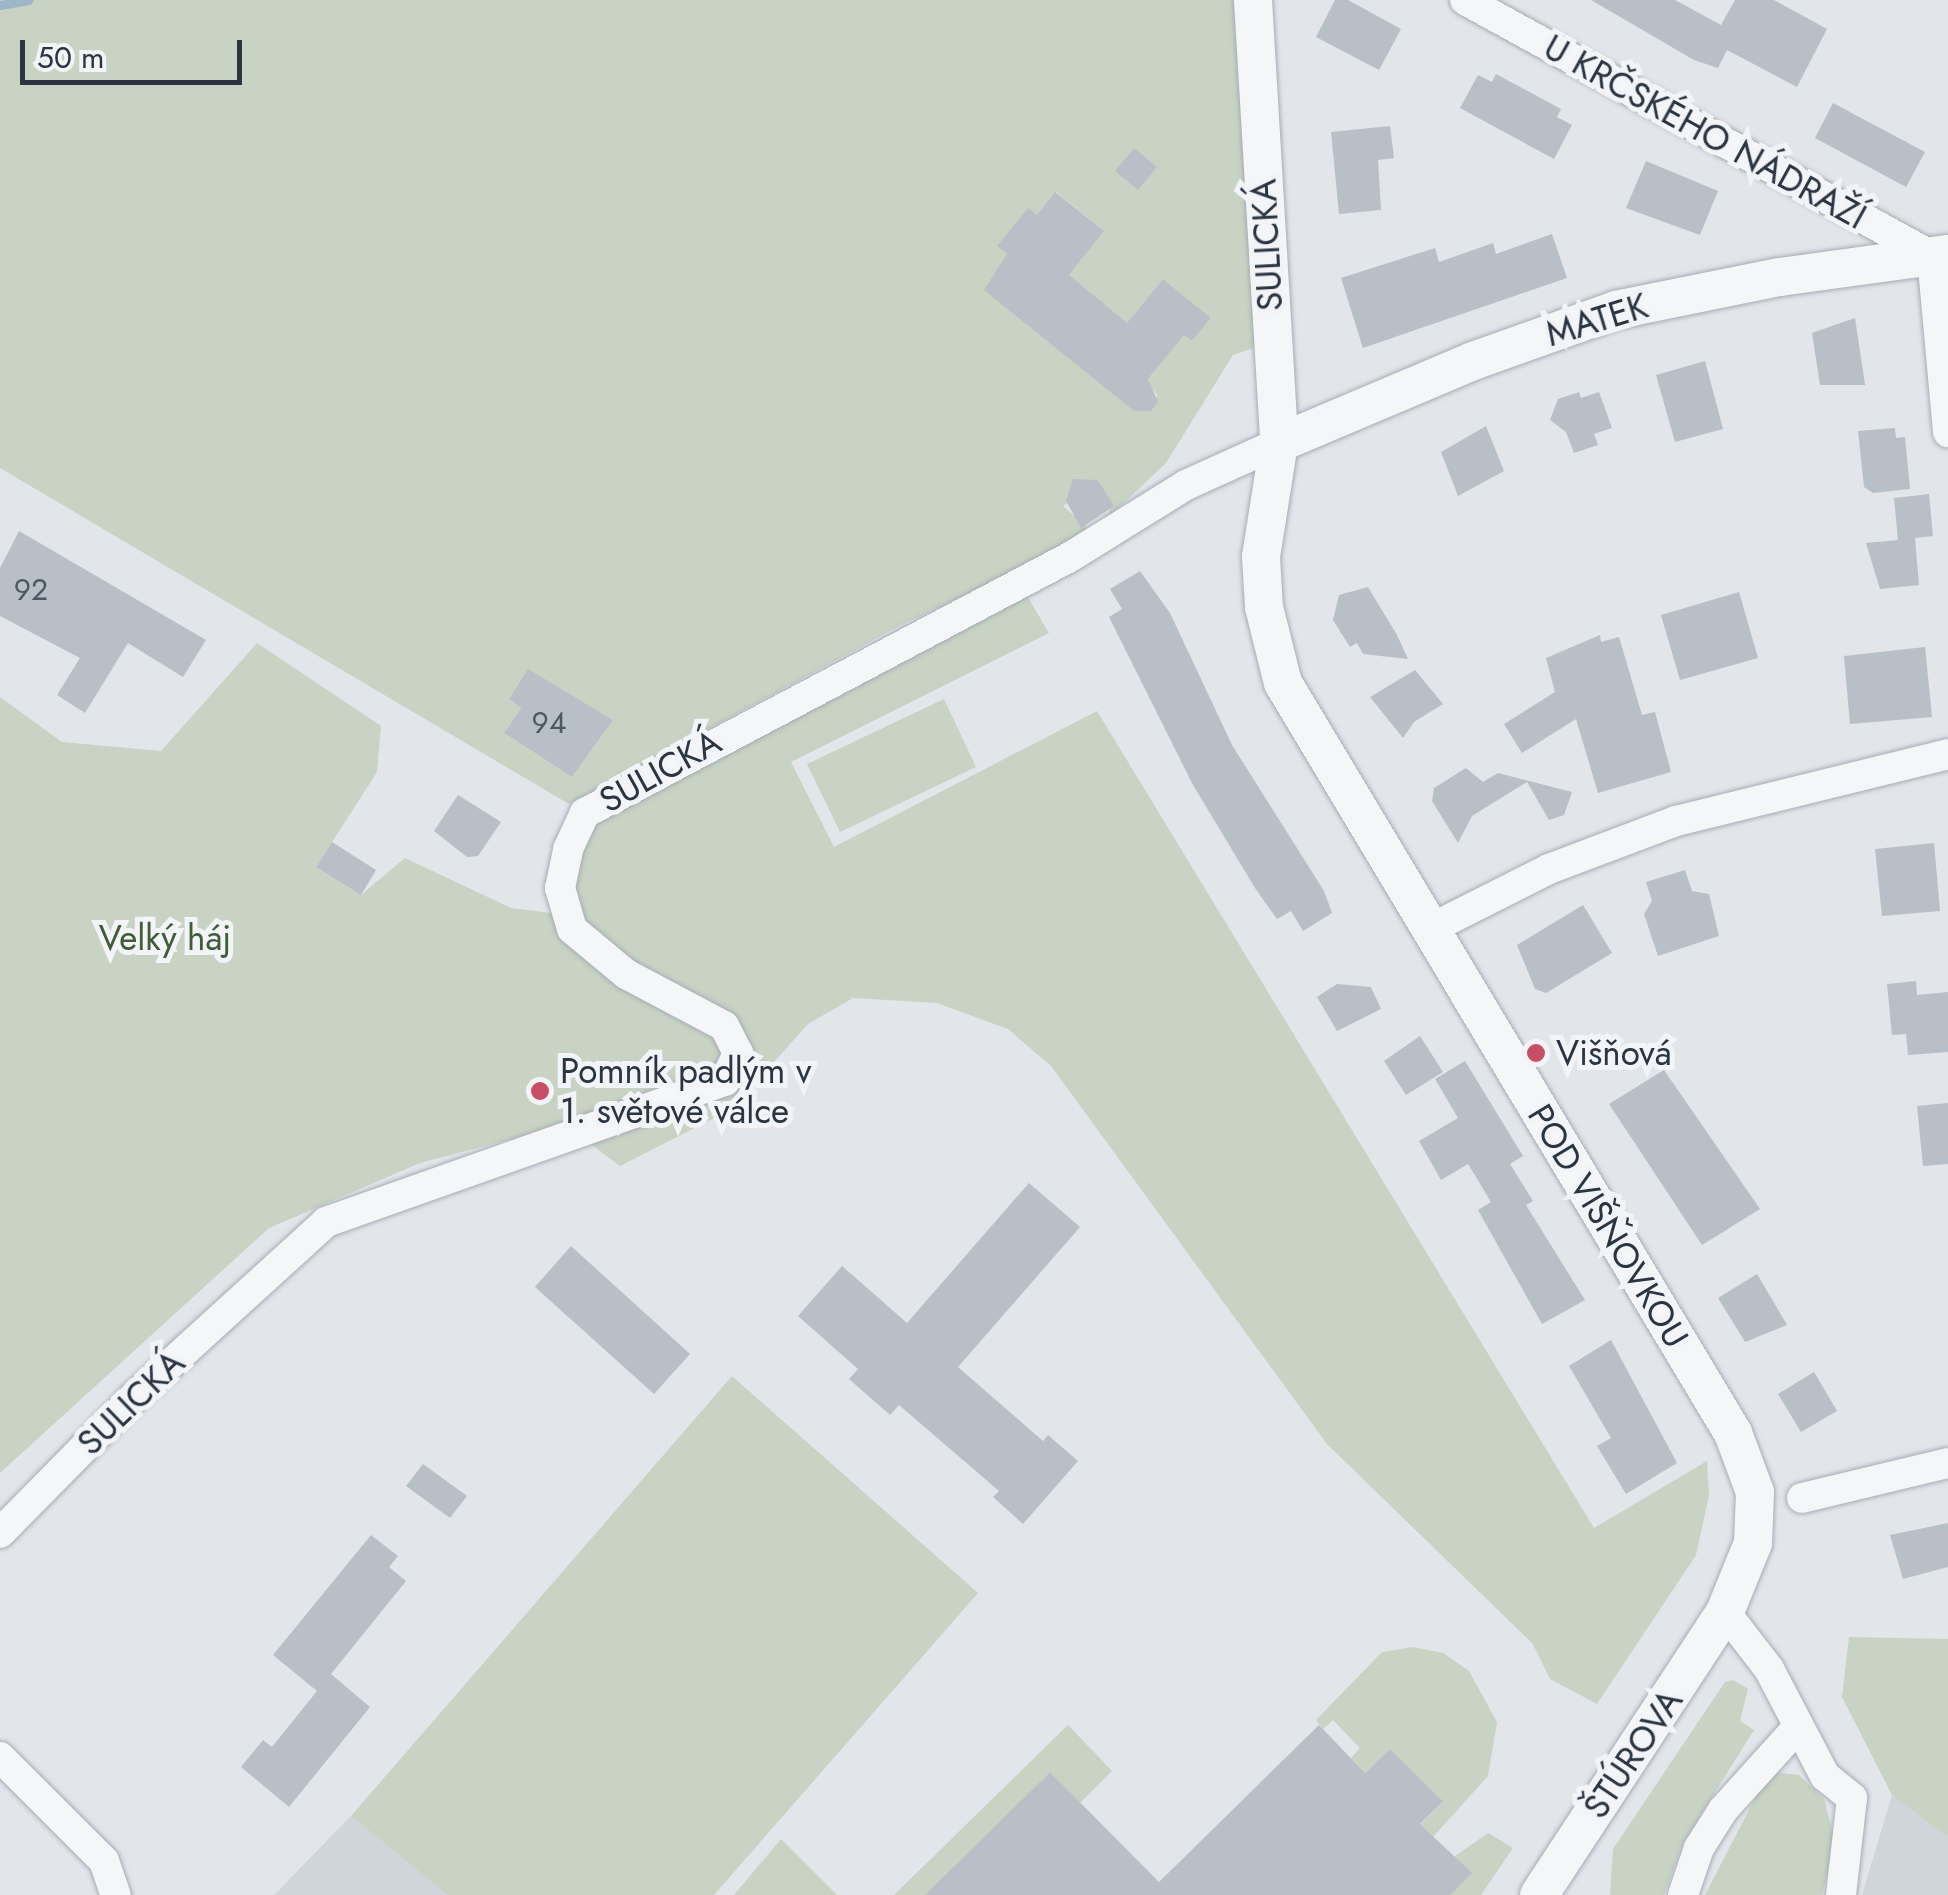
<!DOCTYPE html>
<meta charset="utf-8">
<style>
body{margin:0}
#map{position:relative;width:1948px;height:1895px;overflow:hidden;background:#e2e5ea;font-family:Jost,sans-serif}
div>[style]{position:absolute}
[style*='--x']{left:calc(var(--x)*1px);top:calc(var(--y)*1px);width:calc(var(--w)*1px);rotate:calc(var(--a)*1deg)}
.built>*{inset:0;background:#d0d5db}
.green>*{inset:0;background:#c8d3c4}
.stream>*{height:9px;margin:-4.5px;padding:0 4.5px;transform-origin:4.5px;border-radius:4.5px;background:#9fb5c8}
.building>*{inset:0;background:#b9bfc6}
.roads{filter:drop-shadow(0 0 2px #a7acb4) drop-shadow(0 0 2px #a7acb4)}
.minor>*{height:30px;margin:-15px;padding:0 15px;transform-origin:15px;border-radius:15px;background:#f5f6f8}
.tertiary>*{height:38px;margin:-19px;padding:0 19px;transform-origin:19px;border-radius:19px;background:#f5f6f8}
.dots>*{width:28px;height:28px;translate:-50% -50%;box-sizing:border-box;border:5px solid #f2f4f7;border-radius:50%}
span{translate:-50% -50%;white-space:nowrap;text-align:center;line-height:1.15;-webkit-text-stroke:10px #f2f4f7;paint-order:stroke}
.number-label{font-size:30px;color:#4e5762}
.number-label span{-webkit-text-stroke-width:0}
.street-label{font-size:35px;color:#2b3441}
.park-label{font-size:35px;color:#415c39}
.poi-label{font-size:35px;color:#2b3441}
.left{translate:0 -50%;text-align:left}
.scale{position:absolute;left:20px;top:40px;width:222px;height:45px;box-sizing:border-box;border:5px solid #2b3441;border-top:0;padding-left:12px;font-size:30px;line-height:35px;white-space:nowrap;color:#2b3441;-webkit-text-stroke:8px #f2f4f7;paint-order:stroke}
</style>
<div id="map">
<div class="built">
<i style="clip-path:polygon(1892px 1795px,1948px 1838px,1948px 1895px,1862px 1895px)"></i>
<i style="clip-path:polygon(351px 1816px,447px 1895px,274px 1895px)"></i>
</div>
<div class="green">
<i style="clip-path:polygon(evenodd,0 0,1239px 0,1257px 347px,1233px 355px,1166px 463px,1107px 519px,1112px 504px,1098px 480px,1063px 506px,1089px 529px,1050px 556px,901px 625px,569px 804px,0 468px,0 0,1056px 192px,1104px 231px,1057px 290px,1115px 338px,1163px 279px,1211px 318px,1192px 341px,1184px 335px,1146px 381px,1157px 395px,1151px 411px,1126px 404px,985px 290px,1007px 254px,998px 246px,1028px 209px,1037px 215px,1056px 192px,0 0,528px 670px,613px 720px,572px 777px,504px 733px,521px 708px,509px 699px,528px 670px)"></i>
<i style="clip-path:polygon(1027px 596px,1049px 633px,791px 762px,834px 847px,1097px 711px,1594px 1528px,1707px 1461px,1709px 1496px,1696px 1555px,1597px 1704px,1550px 1679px,1533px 1644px,1327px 1444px,1051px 1066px,1008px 1029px,937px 1003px,853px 998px,808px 1024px,732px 1109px,620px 1166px,569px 1128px,546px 1130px,420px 1163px,269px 1228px,0 1473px,0 697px,62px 742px,161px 751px,257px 643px,381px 726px,377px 772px,316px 867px,361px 895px,405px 858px,511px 908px,550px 913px,575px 896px,580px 846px,608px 804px)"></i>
<i style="clip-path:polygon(944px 699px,976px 767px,840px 832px,807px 764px)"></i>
<i style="clip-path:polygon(732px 1376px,978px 1593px,714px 1895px,447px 1895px,351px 1816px)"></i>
<i style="clip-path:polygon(1849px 1637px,1948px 1639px,1948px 1838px,1892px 1795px,1842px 1697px)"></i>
<i style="clip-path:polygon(1413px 1647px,1443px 1653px,1469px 1671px,1497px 1722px,1488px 1776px,1433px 1837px,1420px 1825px,1443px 1801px,1390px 1749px,1365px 1773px,1351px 1758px,1360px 1748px,1333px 1720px,1323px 1729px,1316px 1720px,1382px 1652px)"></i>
<i style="clip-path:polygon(1733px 1680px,1748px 1689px,1740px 1721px,1754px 1730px,1683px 1843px,1664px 1895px,1610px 1895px,1613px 1849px,1725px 1682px)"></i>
<i style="clip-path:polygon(1068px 1725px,1112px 1771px,1080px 1803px,1050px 1772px,925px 1895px,894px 1895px)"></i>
<i style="clip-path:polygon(1780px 1773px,1799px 1775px,1824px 1799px,1835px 1841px,1822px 1895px,1705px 1895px,1765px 1779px)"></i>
<i style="clip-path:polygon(1488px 1833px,1513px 1848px,1481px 1895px,1450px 1895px,1454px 1857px)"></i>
<i style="clip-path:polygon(781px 1839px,837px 1895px,734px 1895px)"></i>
</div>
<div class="stream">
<i style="--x:0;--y:5;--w:29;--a:-10"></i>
</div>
<div class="building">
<i style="clip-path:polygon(1335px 0,1348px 0,1401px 29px,1379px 70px,1316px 37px)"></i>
<i style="clip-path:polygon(1591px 0,1675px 0,1721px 25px,1735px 0,1774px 0,1827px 29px,1797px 87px,1727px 50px,1718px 68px,1694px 60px)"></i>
<i style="clip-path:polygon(1496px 74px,1561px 109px,1557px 117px,1572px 125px,1554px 159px,1460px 108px,1478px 75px,1492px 82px)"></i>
<i style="clip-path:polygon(1833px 103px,1925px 152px,1906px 187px,1815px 138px)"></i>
<i style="clip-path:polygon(1390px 126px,1394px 158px,1378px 160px,1381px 210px,1339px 214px,1331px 132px)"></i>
<i style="clip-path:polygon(1134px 148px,1157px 167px,1138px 190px,1115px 171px)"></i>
<i style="clip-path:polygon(1646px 161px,1718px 191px,1700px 235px,1626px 208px)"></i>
<i style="clip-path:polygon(1055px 192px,1104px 231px,1069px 275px,1127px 323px,1163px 279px,1211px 318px,1192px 341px,1184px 335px,1148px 379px,1158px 402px,1151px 411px,1134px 411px,984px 290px,1007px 254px,997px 246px,1028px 208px,1037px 215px)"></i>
<i style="clip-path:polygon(1552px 234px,1567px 278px,1363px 348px,1341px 278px,1435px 248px,1439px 262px,1493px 243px,1496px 254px)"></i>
<i style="clip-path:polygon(1855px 318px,1865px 385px,1820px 385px,1812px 333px)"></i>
<i style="clip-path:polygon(1705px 361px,1723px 429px,1675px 442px,1656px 375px)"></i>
<i style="clip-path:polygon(1579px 392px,1581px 398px,1599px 392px,1612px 428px,1594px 434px,1598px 445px,1574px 453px,1566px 432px,1550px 420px,1558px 399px)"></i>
<i style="clip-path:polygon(1486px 426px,1504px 471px,1458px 496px,1441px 452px)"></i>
<i style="clip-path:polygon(1895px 428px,1896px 438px,1905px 437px,1910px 489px,1873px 493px,1864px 487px,1858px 431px)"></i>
<i style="clip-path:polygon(1073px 479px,1098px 480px,1114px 506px,1081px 528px,1066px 501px)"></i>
<i style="clip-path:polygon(1929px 494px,1933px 536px,1915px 538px,1919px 585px,1880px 589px,1866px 543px,1898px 540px,1894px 498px)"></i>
<i style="clip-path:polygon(19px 531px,206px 640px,183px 677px,128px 643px,85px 713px,57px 695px,80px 658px,0 616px,0 568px)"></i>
<i style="clip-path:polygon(1140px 571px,1170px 613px,1232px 745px,1324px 891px,1332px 913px,1303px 931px,1291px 911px,1277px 919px,1255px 888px,1193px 785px,1109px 617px,1122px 609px,1110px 589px)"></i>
<i style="clip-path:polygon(1368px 587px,1397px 635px,1408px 659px,1363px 654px,1357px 643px,1350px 647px,1333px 620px,1339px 595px)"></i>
<i style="clip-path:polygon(1739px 592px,1758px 658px,1680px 680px,1661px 615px)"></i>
<i style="clip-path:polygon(1600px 635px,1601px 642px,1619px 637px,1642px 715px,1655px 712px,1671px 772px,1598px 793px,1576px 719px,1522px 753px,1504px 724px,1555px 692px,1546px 658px)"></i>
<i style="clip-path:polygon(1925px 647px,1932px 717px,1850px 724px,1844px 656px)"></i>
<i style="clip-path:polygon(528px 669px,613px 720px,572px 777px,504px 733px,521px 708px,509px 699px)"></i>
<i style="clip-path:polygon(1415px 670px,1443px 704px,1414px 722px,1403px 738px,1370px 697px)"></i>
<i style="clip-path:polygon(1466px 768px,1483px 782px,1498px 773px,1572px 792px,1564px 815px,1549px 820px,1527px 782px,1472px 816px,1458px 843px,1432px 801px,1434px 788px)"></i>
<i style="clip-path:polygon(458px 795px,501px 822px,478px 856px,467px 857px,434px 831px)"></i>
<i style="clip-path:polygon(332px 842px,376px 870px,361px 895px,316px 867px)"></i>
<i style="clip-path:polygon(1934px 843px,1940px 911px,1882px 916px,1875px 849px)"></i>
<i style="clip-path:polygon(1685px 870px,1692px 891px,1709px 894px,1719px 936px,1658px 956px,1644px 914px,1652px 901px,1646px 882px)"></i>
<i style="clip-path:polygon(1583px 905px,1612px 953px,1546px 993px,1535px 989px,1517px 945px)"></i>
<i style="clip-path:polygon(1916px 981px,1917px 995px,1948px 992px,1948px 1052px,1908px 1055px,1906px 1034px,1892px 1035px,1887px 984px)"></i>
<i style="clip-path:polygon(1337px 984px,1371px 987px,1381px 1009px,1337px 1031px,1317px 997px)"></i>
<i style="clip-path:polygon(1420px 1036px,1443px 1072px,1406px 1095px,1384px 1061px)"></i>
<i style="clip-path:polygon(1465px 1061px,1523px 1156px,1510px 1164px,1533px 1201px,1526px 1205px,1585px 1300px,1542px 1324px,1478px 1210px,1491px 1202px,1468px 1164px,1441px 1180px,1419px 1141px,1458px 1118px,1435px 1079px)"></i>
<i style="clip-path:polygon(1664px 1070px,1760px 1209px,1702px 1245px,1609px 1104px)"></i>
<i style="clip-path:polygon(1948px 1103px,1948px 1164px,1923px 1166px,1917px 1106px)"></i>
<i style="clip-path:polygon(1029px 1183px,1080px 1227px,958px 1367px,1043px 1441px,1048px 1435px,1078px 1461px,1023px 1524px,993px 1497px,999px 1491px,899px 1405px,890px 1415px,849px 1379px,858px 1369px,798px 1316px,842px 1266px,907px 1323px)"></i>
<i style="clip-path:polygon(571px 1246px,690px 1354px,654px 1394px,535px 1287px)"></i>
<i style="clip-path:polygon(1757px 1274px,1787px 1325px,1745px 1342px,1718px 1298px)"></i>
<i style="clip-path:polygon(1611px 1340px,1677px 1463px,1626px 1494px,1597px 1446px,1611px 1438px,1569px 1366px)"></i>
<i style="clip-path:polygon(1814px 1372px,1837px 1411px,1801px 1432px,1778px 1394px)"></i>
<i style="clip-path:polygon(423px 1464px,467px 1496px,450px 1518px,406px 1486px)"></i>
<i style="clip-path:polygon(1948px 1523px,1948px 1567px,1903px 1579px,1890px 1535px)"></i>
<i style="clip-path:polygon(371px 1535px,398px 1556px,389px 1567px,406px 1581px,331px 1674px,370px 1707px,289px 1807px,241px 1767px,263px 1740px,272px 1747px,317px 1691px,273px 1655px)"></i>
<i style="clip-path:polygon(1319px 1725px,1365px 1773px,1390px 1749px,1443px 1801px,1420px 1824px,1472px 1873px,1450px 1895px,925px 1895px,1050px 1772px,1159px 1882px)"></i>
</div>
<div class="roads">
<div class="minor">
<i style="--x:1465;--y:0;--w:533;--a:28.73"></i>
<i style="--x:1932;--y:256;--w:177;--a:84.8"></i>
<i style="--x:1430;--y:929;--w:133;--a:-26.8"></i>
<i style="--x:1549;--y:869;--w:136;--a:-20.7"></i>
<i style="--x:1676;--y:821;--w:280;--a:-13.8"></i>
<i style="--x:1802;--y:1498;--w:150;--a:-13.5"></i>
<i style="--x:0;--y:1533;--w:191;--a:-45.4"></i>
<i style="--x:134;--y:1397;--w:260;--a:-42.3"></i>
<i style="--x:326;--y:1222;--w:423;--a:-19.5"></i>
<i style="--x:725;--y:1081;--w:31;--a:-65"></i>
<i style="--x:738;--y:1053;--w:30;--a:-117"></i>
<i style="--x:724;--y:1026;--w:111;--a:-152"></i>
<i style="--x:626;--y:974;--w:70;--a:-140.2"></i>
<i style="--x:572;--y:929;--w:43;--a:-106.3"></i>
<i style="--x:560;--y:888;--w:40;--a:-78"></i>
<i style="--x:568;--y:849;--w:40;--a:-65"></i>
<i style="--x:585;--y:813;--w:548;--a:-27.83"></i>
<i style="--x:1070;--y:557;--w:137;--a:-31.8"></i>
<i style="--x:1186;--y:485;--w:102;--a:-24.3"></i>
<i style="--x:1725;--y:1612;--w:72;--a:52.3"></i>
<i style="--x:1769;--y:1669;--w:121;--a:62.4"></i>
<i style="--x:1825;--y:1776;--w:35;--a:39"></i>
<i style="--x:1852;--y:1798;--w:98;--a:96.5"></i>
<i style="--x:0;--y:1757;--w:147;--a:45"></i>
<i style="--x:104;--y:1861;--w:36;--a:71"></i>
<i style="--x:1683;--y:1895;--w:50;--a:-71.2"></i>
<i style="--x:1699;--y:1848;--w:45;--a:-57.7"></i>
<i style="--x:1723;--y:1810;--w:110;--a:-47.9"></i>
</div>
<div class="tertiary">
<i style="--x:1253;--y:0;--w:444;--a:86.6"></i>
<i style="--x:1279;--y:443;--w:115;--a:99"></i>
<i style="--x:1261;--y:557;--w:50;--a:86.6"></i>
<i style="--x:1264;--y:607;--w:78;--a:76"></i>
<i style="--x:1283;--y:683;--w:875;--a:59.04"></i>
<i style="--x:1733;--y:1433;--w:63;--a:69.6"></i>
<i style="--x:1755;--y:1492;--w:51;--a:92.2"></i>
<i style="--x:1753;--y:1543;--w:74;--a:112.1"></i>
<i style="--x:1725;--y:1612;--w:339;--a:123.3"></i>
<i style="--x:1279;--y:443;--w:211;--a:-22.9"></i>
<i style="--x:1473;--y:361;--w:152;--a:-19.6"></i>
<i style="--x:1616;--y:310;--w:167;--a:-11.4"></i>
<i style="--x:1780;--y:277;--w:170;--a:-7.8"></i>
</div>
</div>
<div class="dots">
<i style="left:1536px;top:1053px;background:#c84e66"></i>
<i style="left:540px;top:1091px;background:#c84e66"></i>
</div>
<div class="number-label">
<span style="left:31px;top:590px">92</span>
<span style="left:549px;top:723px">94</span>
</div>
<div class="street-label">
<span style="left:1705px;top:132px;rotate:29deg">U KRČSKÉHO NÁDRAŽÍ</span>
<span style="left:1267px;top:245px;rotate:-93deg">SULICKÁ</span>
<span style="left:1597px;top:320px;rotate:-17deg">MATEK</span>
<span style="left:660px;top:771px;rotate:-29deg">SULICKÁ</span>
<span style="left:1608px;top:1226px;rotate:59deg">POD VIŠŇOVKOU</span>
<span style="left:131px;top:1403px;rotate:-44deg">SULICKÁ</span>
<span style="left:1633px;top:1754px;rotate:-56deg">ŠTÚROVA</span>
</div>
<div class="park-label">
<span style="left:165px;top:938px">Velký háj</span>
</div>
<div class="poi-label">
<span class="left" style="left:1556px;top:1053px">Višňová</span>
<span class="left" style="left:560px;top:1091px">Pomník padlým v<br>1. světové válce</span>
</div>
<div class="scale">50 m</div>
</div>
